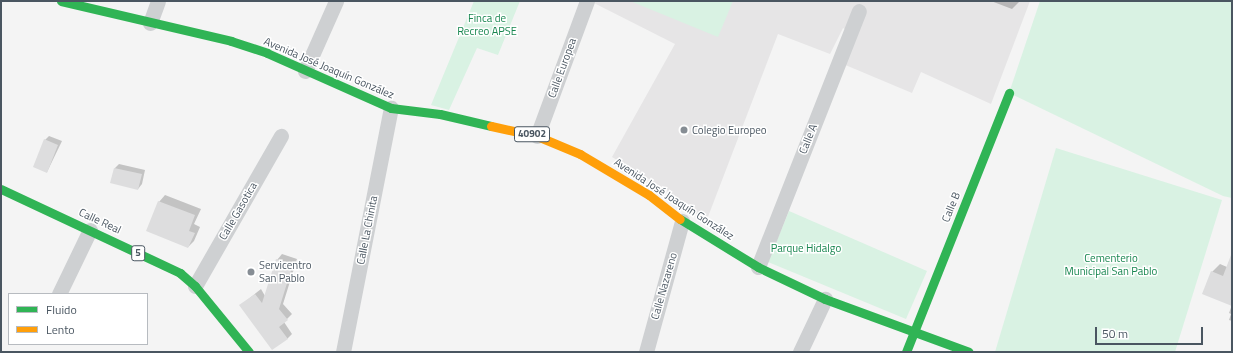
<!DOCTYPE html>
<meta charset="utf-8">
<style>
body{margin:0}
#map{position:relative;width:1233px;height:353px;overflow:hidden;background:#f4f4f4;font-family:"Titillium Web",sans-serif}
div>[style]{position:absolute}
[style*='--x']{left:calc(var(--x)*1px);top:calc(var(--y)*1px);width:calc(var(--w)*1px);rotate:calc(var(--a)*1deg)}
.education>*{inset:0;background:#e6e5e6}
.green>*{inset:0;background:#d9f2e3}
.shadow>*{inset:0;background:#0003}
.building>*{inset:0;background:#ddddde}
.street>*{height:15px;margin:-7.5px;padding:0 7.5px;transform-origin:7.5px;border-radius:7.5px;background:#ced0d2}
.fast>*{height:9px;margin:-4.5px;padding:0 4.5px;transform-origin:4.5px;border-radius:4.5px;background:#30b455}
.slow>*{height:9px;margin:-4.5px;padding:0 4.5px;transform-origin:4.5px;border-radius:4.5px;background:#ff9f0a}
.dots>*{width:11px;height:11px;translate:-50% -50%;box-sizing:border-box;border:2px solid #fff;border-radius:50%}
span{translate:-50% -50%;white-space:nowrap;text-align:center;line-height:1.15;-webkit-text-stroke:3px #fff;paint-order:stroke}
.shield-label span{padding:1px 3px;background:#fff;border:1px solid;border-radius:3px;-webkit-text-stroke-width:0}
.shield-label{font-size:10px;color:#4a5661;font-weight:700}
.park-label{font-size:11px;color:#17864f}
.street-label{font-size:11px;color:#4a5661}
.poi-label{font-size:11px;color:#4a5661}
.left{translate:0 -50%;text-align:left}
.frame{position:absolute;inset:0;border:2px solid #4a5661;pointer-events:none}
.legend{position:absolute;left:8px;top:293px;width:140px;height:52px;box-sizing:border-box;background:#fff;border:1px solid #b7bbc0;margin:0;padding:5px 7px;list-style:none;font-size:12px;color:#4a5661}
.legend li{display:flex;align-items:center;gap:8px;height:20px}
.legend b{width:20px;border:1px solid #b7bbc0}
.scale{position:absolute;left:1095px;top:327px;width:108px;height:18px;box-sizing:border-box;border:2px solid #4a5661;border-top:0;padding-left:5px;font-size:12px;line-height:14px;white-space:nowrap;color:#4a5661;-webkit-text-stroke:3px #fff;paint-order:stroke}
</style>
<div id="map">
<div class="education">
<i style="clip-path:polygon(590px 1px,1030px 1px,991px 104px,921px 72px,912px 93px,843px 64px,856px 35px,843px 28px,830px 54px,778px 34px,706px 222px,662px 187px,612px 157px,675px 44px)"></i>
</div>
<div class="green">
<i style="clip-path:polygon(474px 1px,520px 1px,498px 55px,477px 48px,449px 110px,431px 105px)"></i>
<i style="clip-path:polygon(630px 1px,733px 1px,718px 37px)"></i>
<i style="clip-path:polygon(1040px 1px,1232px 1px,1232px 198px,1223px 196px,1009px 93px)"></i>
<i style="clip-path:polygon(1056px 148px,1222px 200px,1175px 352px,995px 352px)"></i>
<i style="clip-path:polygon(789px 211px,927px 271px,906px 319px,768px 262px)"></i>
</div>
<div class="shadow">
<i style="clip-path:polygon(991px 1px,1020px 1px,1012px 9px)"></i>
<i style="clip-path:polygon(49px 136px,62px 141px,47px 172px,45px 140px)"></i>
<i style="clip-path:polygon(119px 164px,145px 170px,142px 184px,138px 189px,111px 182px,115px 168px)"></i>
<i style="clip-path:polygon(165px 195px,201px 209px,194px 224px,200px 227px,194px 241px,188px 247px,159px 202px)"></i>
<i style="clip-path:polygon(282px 254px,297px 259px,283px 304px,292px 314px,284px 322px,292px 334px,287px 339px,241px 305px,261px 289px,265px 296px,277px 260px)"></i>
<i style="clip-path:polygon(1232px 254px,1232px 305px,1212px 272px,1220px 264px,1227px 267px)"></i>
<i style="clip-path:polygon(1232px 305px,1232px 321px,1229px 320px,1231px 314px,1229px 313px)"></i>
</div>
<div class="building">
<i style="clip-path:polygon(44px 139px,58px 145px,47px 173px,33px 167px)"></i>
<i style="clip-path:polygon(114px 168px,142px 174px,138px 190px,110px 183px)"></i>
<i style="clip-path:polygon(158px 201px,195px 215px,189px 231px,195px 233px,188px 248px,146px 231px)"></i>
<i style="clip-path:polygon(1231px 255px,1232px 255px,1232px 306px,1202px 294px,1211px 271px,1223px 276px)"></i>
<i style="clip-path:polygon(276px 259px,293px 264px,279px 309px,288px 320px,279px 327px,288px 339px,272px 350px,239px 305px,255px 294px,262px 303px)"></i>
</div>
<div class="street">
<i style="--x:150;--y:23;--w:23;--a:-70"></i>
<i style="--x:305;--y:71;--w:77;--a:-66.1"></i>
<i style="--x:537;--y:136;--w:144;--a:-69.7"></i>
<i style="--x:758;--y:267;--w:275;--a:-68.5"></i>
<i style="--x:195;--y:286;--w:173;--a:-60.2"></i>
<i style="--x:59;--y:294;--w:71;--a:-64.2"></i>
<i style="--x:343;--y:352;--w:249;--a:-78.9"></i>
<i style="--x:646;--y:352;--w:136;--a:-74.6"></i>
<i style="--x:800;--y:352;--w:59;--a:-64.7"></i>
</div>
<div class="fast">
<i style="--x:61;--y:1;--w:175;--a:13.2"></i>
<i style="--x:231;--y:41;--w:38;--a:18"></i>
<i style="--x:267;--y:53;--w:136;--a:23.9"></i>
<i style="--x:391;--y:108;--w:49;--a:7"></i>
<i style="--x:440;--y:114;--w:52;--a:13.2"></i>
<i style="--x:1;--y:189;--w:198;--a:25.1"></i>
<i style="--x:180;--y:273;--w:20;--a:41"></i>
<i style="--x:195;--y:286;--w:85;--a:50.7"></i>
<i style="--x:680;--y:219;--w:92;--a:31.6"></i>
<i style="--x:758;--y:267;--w:74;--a:25.5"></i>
<i style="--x:825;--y:299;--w:153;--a:20.2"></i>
<i style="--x:906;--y:352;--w:279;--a:-68.3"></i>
</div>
<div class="slow">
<i style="--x:491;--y:126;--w:47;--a:12.3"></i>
<i style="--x:537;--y:136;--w:47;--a:22.7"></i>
<i style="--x:580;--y:154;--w:80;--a:30.7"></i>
<i style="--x:649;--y:195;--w:39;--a:38"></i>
</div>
<div class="dots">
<i style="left:684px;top:130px;background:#868d94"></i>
<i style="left:251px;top:272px;background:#868d94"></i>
</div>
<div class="shield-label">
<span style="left:532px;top:134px">40902</span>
<span style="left:138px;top:253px">5</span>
</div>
<div class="park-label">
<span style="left:487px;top:25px">Finca de<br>Recreo APSE</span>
<span style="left:806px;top:248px">Parque Hidalgo</span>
<span style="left:1111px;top:265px">Cementerio<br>Municipal San Pablo</span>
</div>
<div class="street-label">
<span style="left:329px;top:68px;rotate:23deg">Avenida José Joaquín González</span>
<span style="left:562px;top:68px;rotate:-70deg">Calle Europea</span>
<span style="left:808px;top:139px;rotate:-69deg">Calle A</span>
<span style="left:674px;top:199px;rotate:33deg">Avenida José Joaquín González</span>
<span style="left:951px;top:207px;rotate:-68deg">Calle B</span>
<span style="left:238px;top:211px;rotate:-60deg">Calle Gasotica</span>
<span style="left:100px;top:221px;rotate:25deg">Calle Real</span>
<span style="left:367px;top:230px;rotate:-79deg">Calle La Chinita</span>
<span style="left:664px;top:286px;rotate:-74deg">Calle Nazareno</span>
</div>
<div class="poi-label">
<span class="left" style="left:692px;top:130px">Colegio Europeo</span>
<span class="left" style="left:259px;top:272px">Servicentro<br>San Pablo</span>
</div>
<div class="frame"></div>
<ul class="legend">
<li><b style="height:5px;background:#30b455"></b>Fluido</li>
<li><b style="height:5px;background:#ff9f0a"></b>Lento</li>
</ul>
<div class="scale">50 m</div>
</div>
